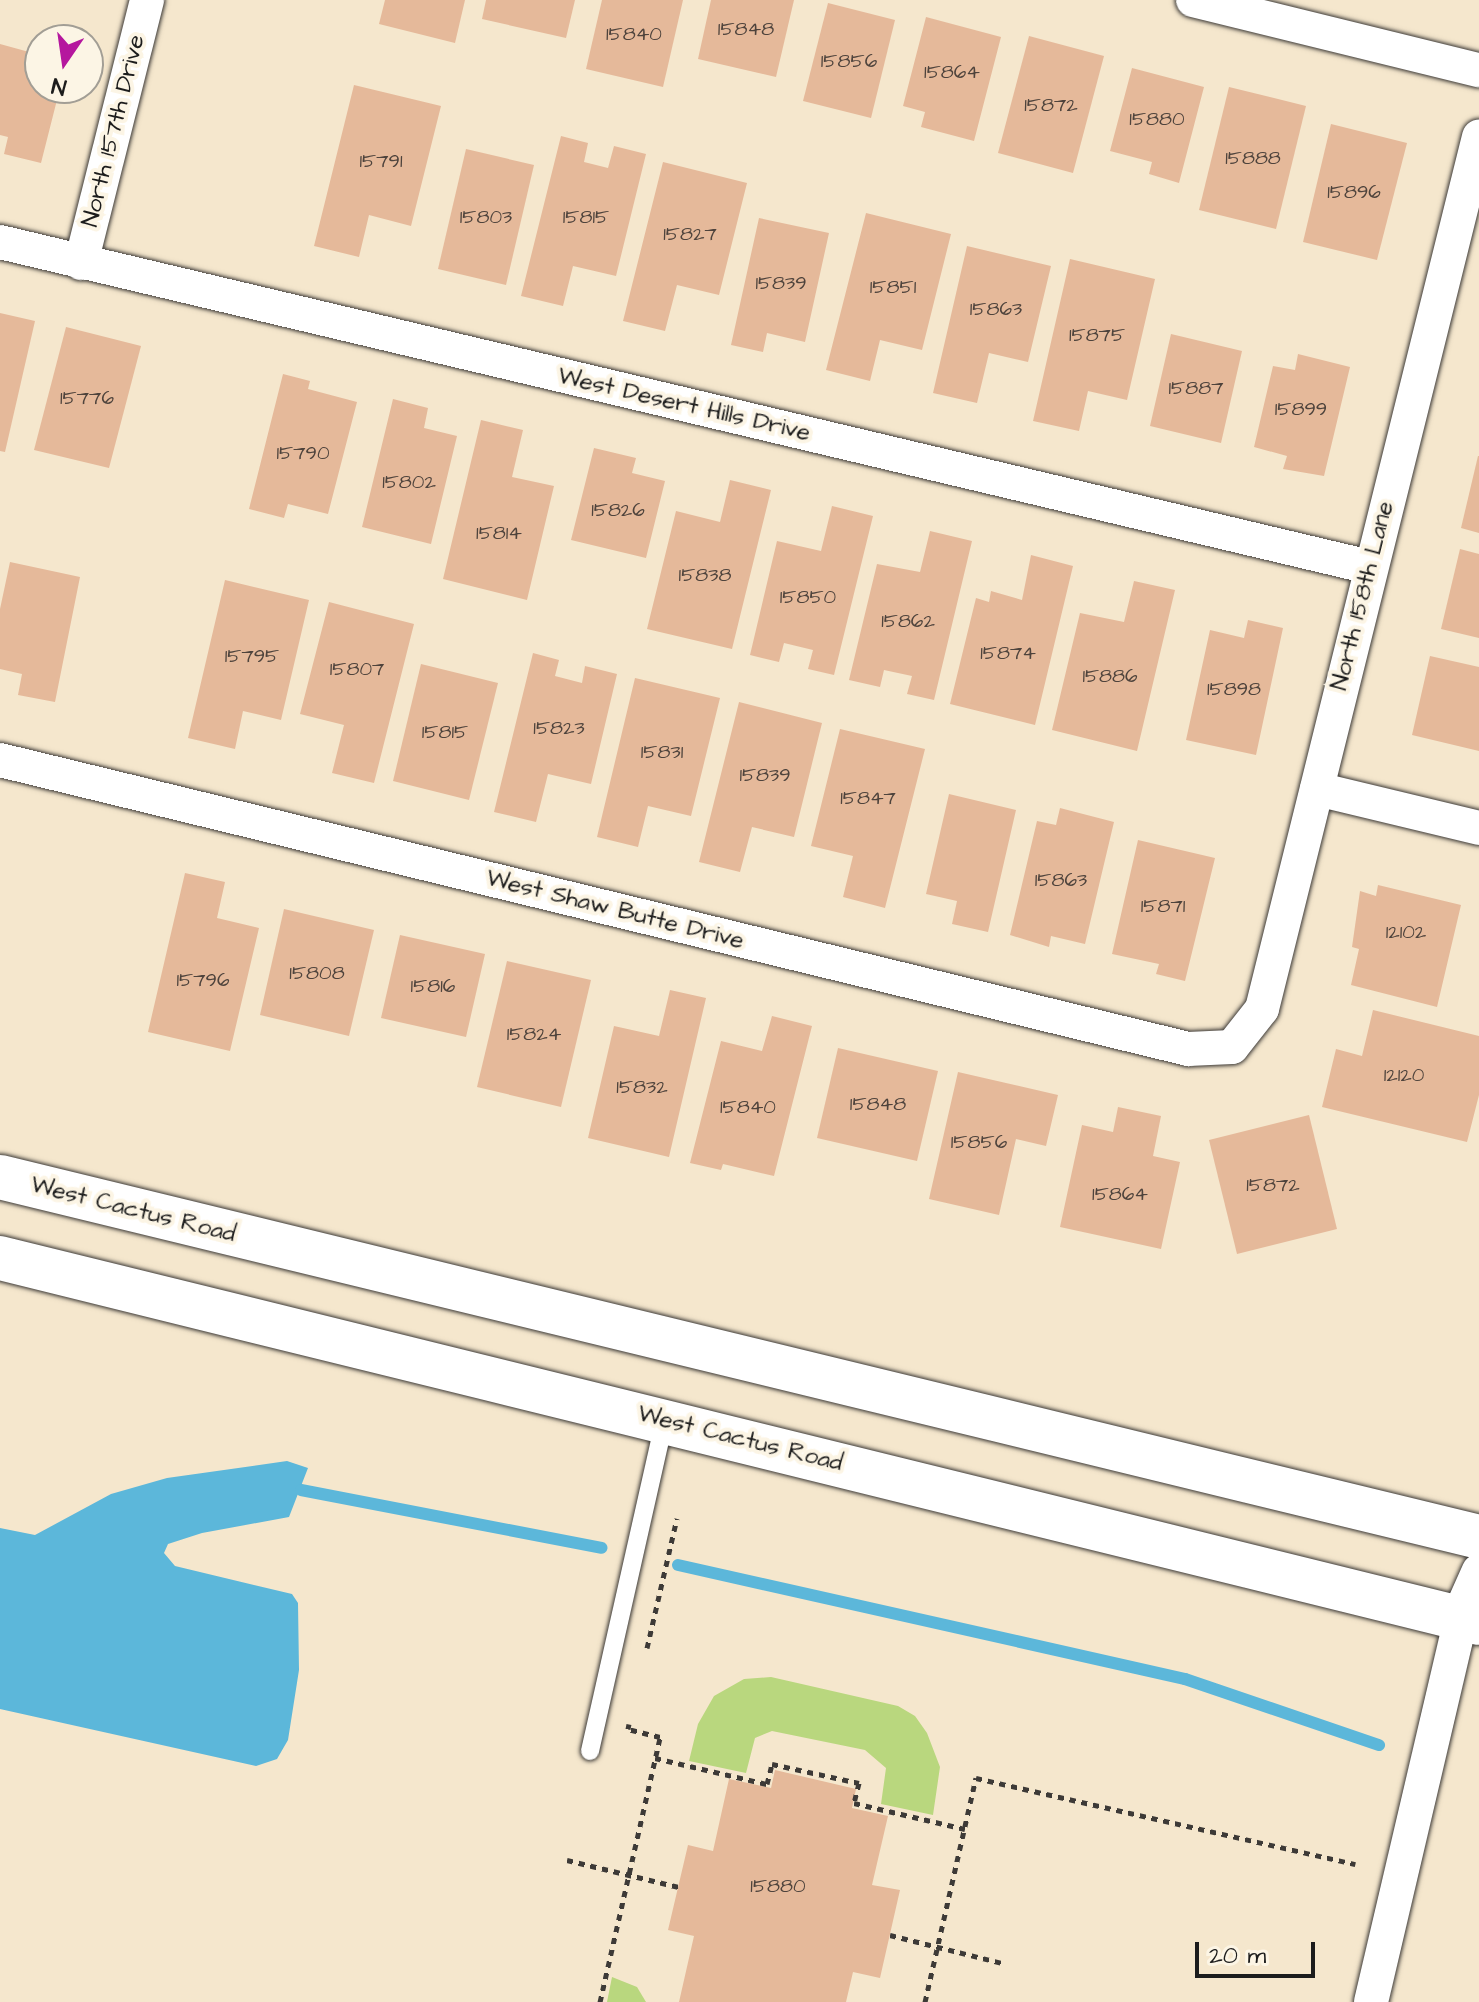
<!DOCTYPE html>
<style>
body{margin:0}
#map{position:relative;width:1479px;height:2002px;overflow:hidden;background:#f5e7cd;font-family:"Architects Daughter",sans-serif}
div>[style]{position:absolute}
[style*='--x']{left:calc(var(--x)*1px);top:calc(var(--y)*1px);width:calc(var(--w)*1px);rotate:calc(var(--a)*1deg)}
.green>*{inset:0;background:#b9d77e}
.water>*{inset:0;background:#5cb7da}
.stream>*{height:12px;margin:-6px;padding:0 6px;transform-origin:6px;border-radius:6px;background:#5cb7da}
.building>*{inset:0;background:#e5b99a}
.path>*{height:5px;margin-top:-2.5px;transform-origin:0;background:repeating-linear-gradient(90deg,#3d3a37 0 6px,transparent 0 12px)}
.roads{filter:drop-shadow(0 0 2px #3d3a37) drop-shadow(0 0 2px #3d3a37)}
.service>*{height:18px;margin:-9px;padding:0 9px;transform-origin:9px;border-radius:9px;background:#fff}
.minor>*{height:34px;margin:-17px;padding:0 17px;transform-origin:17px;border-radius:17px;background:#fff}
.secondary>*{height:44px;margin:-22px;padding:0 22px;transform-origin:22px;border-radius:22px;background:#fff}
span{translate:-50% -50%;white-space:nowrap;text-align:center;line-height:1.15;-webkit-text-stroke:8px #fcf5e5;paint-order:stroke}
.number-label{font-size:20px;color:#4e433c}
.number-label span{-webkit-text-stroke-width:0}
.street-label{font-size:24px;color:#1c1c1c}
.north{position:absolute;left:24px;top:24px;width:80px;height:80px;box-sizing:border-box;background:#fcf5e5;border:2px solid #a29e95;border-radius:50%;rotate:193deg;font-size:22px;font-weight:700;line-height:32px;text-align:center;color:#1c1c1c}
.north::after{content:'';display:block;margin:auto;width:28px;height:36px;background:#b5179e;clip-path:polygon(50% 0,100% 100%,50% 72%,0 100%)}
.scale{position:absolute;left:1195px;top:1942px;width:120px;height:36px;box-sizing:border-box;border:4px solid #1c1c1c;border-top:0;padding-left:10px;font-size:24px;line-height:28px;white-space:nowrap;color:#1c1c1c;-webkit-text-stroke:6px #fcf5e5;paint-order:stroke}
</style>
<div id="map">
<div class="green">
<i style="clip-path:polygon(771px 1677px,898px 1706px,915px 1716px,927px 1733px,940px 1767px,933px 1815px,881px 1804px,886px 1768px,865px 1750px,772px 1731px,755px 1738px,746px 1773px,689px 1761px,698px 1724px,714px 1696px,744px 1679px)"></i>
<i style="clip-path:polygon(612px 1977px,637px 1987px,646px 2002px,607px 2002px)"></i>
</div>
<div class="water">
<i style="clip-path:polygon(287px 1461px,308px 1468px,289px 1517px,202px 1533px,168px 1544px,164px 1553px,175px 1566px,292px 1594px,298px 1603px,299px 1670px,288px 1740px,277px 1759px,256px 1766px,0 1709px,0 1528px,35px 1535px,111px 1494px,167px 1478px)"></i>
</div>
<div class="stream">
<i style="--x:301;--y:1490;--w:306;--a:10.9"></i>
<i style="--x:678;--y:1565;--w:520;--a:12.67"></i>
<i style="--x:1185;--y:1679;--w:205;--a:18.8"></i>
</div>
<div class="building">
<i style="clip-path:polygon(385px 0,465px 0,455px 43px,379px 24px)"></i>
<i style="clip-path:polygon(486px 0,575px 0,566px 38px,482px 19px)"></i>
<i style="clip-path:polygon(602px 0,683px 0,663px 87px,586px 69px)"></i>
<i style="clip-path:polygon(711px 0,794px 0,776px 77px,698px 59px)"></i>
<i style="clip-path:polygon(828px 3px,895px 20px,871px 118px,803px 101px)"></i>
<i style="clip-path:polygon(926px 17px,1001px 37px,974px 141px,921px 127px,925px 112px,903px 106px)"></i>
<i style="clip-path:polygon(1029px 36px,1104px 56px,1073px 173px,998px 153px)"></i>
<i style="clip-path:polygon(0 44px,40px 55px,40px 88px,60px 88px,41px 163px,4px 154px,8px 137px,0 135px)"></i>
<i style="clip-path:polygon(1132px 68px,1204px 87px,1179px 183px,1149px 174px,1152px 162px,1110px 151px)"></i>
<i style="clip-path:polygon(354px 85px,441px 106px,411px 226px,369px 215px,359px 257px,314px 246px)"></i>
<i style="clip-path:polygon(1229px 87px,1306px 106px,1276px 229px,1199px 210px)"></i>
<i style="clip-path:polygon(1331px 124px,1407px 143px,1377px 260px,1303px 242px)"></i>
<i style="clip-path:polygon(561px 136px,588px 143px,584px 162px,608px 168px,614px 146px,646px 154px,616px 276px,573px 266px,563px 306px,521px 296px)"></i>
<i style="clip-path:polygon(466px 149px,534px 165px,506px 285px,438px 269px)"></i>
<i style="clip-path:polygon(663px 162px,747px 183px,719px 295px,677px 285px,665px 331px,623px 321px)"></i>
<i style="clip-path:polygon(866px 213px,951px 234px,922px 350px,880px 340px,870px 381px,826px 370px)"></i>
<i style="clip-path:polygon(759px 218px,829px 233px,805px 342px,767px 333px,763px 352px,731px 345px)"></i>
<i style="clip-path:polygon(967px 246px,1051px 266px,1028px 362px,989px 353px,977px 403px,933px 393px)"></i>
<i style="clip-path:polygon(1070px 259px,1155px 279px,1127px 400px,1088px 391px,1079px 431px,1033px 421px)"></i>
<i style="clip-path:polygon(0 313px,35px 321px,5px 452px,0 451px)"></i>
<i style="clip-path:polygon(66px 327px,141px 346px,109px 468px,34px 450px)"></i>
<i style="clip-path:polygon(1171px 334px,1242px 351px,1221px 443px,1150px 426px)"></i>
<i style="clip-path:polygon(1298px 354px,1350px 367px,1324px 476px,1283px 469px,1287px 456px,1254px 447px,1273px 366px,1295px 370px)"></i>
<i style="clip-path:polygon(283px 374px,310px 381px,308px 389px,357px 402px,328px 514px,288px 504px,284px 518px,249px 509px)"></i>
<i style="clip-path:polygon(393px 399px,428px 408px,424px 428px,457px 436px,431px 544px,362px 527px)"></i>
<i style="clip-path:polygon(481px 420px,523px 430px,512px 477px,554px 486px,527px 600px,443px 579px)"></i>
<i style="clip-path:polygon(594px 448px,636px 458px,632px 473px,665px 481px,646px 558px,571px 540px)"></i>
<i style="clip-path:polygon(1478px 456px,1479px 456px,1479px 533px,1461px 528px)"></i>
<i style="clip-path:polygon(730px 480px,771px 490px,732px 649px,647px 629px,676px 511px,720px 522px)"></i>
<i style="clip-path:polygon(832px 506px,873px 516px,834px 675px,808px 669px,813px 650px,784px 643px,779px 662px,750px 655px,777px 541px,821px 551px)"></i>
<i style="clip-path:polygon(930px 531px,972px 541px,934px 700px,907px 694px,912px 676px,884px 670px,880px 687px,849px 680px,877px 564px,920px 572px)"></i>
<i style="clip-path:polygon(1460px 549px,1479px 554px,1479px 638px,1441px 629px)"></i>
<i style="clip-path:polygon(1031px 555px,1073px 566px,1035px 725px,950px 704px,976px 598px,989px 602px,991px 591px,1022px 600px)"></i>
<i style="clip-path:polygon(10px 562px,80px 577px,55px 702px,18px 695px,22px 674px,0 669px,0 609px)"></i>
<i style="clip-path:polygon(225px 580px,309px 600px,281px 720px,243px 711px,235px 749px,188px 738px)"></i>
<i style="clip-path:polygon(1134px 581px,1175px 590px,1137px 751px,1052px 730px,1080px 613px,1124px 622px)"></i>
<i style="clip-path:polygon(329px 602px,414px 624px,374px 783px,332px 773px,344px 725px,300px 714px)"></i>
<i style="clip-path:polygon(1248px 620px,1283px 628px,1256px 755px,1186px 740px,1210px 630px,1244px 638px)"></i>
<i style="clip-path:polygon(533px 653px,559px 660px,555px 676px,582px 683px,585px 666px,617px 674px,591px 784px,548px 774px,536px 822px,494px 812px)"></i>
<i style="clip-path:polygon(1430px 656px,1479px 667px,1479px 751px,1412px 735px)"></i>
<i style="clip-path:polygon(421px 664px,498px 683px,469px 800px,393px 781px)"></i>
<i style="clip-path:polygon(635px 678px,720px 698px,691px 816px,648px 806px,638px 847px,597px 837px)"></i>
<i style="clip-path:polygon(739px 702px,822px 723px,794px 837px,752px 827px,740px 872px,699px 862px)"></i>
<i style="clip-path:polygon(840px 729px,925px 749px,885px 908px,843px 897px,853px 856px,811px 846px)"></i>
<i style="clip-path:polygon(949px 794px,1016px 810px,988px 932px,952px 924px,957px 901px,926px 894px)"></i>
<i style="clip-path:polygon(1060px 808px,1114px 822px,1085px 944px,1051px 936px,1049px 947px,1010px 935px,1037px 821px,1056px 825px)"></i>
<i style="clip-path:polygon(1138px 840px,1215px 858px,1185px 981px,1156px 974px,1159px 964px,1112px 954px)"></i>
<i style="clip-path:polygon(185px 873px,225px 882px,217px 918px,259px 928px,230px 1051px,148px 1032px)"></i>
<i style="clip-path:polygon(1378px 885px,1461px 905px,1437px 1007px,1351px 985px,1359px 949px,1352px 947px,1360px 891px,1376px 896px)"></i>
<i style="clip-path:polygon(284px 909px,374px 930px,349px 1036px,260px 1015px)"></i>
<i style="clip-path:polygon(400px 935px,485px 954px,466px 1037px,381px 1018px)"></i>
<i style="clip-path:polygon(507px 961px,591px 980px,561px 1107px,477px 1087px)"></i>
<i style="clip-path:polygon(670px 990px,706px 998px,669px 1157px,588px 1138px,614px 1026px,659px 1036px)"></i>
<i style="clip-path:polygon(1373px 1010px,1479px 1036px,1479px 1095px,1467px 1142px,1322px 1107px,1336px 1049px,1362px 1056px)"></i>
<i style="clip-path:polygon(772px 1016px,812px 1026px,774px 1176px,723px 1164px,721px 1170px,690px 1163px,721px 1041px,762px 1051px)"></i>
<i style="clip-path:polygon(838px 1048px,938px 1071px,917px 1161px,817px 1138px)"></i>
<i style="clip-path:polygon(958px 1072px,1058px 1095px,1046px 1146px,1016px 1139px,999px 1215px,929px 1199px)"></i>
<i style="clip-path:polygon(1118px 1107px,1161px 1116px,1153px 1156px,1180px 1162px,1161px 1249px,1060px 1227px,1082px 1125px,1113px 1132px)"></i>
<i style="clip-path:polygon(1309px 1115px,1337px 1229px,1237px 1254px,1209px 1140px)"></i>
<i style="clip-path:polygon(775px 1770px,856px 1789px,852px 1808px,888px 1816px,872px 1885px,900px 1890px,880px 1978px,853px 1972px,846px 2002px,679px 2002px,694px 1936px,668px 1930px,688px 1845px,713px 1851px,729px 1779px,771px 1788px)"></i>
</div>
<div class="path">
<i style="--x:647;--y:1648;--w:133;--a:-77"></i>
<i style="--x:655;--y:1758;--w:115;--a:13.1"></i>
<i style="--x:767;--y:1784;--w:21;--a:-76"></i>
<i style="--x:772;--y:1764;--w:89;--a:12.3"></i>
<i style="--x:859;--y:1783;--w:21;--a:104"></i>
<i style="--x:854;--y:1803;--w:114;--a:13.2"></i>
<i style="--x:567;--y:1860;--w:115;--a:13.6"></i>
<i style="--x:890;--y:1935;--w:115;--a:14"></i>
<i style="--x:600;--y:2002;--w:272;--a:-77.2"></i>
<i style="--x:660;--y:1737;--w:33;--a:-166"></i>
<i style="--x:628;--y:1729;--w:5;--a:-79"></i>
<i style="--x:925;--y:2002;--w:230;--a:-77.2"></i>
<i style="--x:976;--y:1778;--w:389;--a:12.8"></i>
</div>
<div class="roads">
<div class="service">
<i style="--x:590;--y:1751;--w:337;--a:-77.3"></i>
</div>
<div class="minor">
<i style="--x:1193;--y:0;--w:294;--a:13.8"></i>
<i style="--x:0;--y:242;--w:1407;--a:13.35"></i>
<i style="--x:81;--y:263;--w:271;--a:-75.9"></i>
<i style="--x:0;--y:760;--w:1223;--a:13.67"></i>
<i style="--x:1188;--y:1049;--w:44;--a:-2.6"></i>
<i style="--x:1232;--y:1047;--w:48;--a:-51.7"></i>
<i style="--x:1262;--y:1009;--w:899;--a:-76.03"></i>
<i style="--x:1317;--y:789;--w:167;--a:13.5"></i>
<i style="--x:1371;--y:2002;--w:409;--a:-76.8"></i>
<i style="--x:1464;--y:1604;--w:36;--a:-66"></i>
</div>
<div class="secondary">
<i style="--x:0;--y:1177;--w:1522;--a:13.68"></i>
<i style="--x:0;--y:1258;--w:1523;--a:13.86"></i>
</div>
</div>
<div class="number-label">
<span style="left:746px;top:29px">15848</span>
<span style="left:634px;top:34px">15840</span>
<span style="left:849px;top:61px">15856</span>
<span style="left:952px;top:72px">15864</span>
<span style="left:1051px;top:105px">15872</span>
<span style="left:1157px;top:119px">15880</span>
<span style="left:1253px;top:158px">15888</span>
<span style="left:381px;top:161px">15791</span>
<span style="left:1354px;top:192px">15896</span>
<span style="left:486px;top:217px">15803</span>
<span style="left:586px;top:217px">15815</span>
<span style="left:690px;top:234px">15827</span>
<span style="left:781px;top:283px">15839</span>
<span style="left:893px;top:287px">15851</span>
<span style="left:996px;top:309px">15863</span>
<span style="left:1097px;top:335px">15875</span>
<span style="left:1196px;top:388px">15887</span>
<span style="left:87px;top:398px">15776</span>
<span style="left:1301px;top:409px">15899</span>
<span style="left:303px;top:453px">15790</span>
<span style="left:409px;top:482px">15802</span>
<span style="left:618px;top:510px">15826</span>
<span style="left:499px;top:533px">15814</span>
<span style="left:705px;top:575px">15838</span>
<span style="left:808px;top:597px">15850</span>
<span style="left:908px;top:621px">15862</span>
<span style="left:1008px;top:653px">15874</span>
<span style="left:252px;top:656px">15795</span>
<span style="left:357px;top:669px">15807</span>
<span style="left:1110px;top:676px">15886</span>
<span style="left:1234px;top:689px">15898</span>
<span style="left:559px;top:728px">15823</span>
<span style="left:445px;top:732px">15815</span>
<span style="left:662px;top:752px">15831</span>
<span style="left:765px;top:775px">15839</span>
<span style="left:868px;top:798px">15847</span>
<span style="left:1061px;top:880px">15863</span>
<span style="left:1163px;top:906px">15871</span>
<span style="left:1406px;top:932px">12102</span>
<span style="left:317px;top:973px">15808</span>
<span style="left:203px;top:980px">15796</span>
<span style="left:433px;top:986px">15816</span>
<span style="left:534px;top:1034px">15824</span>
<span style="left:1404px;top:1075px">12120</span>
<span style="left:642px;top:1087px">15832</span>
<span style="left:878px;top:1104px">15848</span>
<span style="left:748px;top:1107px">15840</span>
<span style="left:979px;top:1142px">15856</span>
<span style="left:1273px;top:1185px">15872</span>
<span style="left:1120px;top:1194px">15864</span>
<span style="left:778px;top:1886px">15880</span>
</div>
<div class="street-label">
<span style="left:114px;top:131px;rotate:-76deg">North 157th Drive</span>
<span style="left:684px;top:405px;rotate:13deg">West Desert Hills Drive</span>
<span style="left:1363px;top:596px;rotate:-76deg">North 158th Lane</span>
<span style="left:615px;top:910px;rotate:14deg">West Shaw Butte Drive</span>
<span style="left:133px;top:1210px;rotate:14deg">West Cactus Road</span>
<span style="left:740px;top:1439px;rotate:14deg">West Cactus Road</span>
</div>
<div class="north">N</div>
<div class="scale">20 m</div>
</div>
